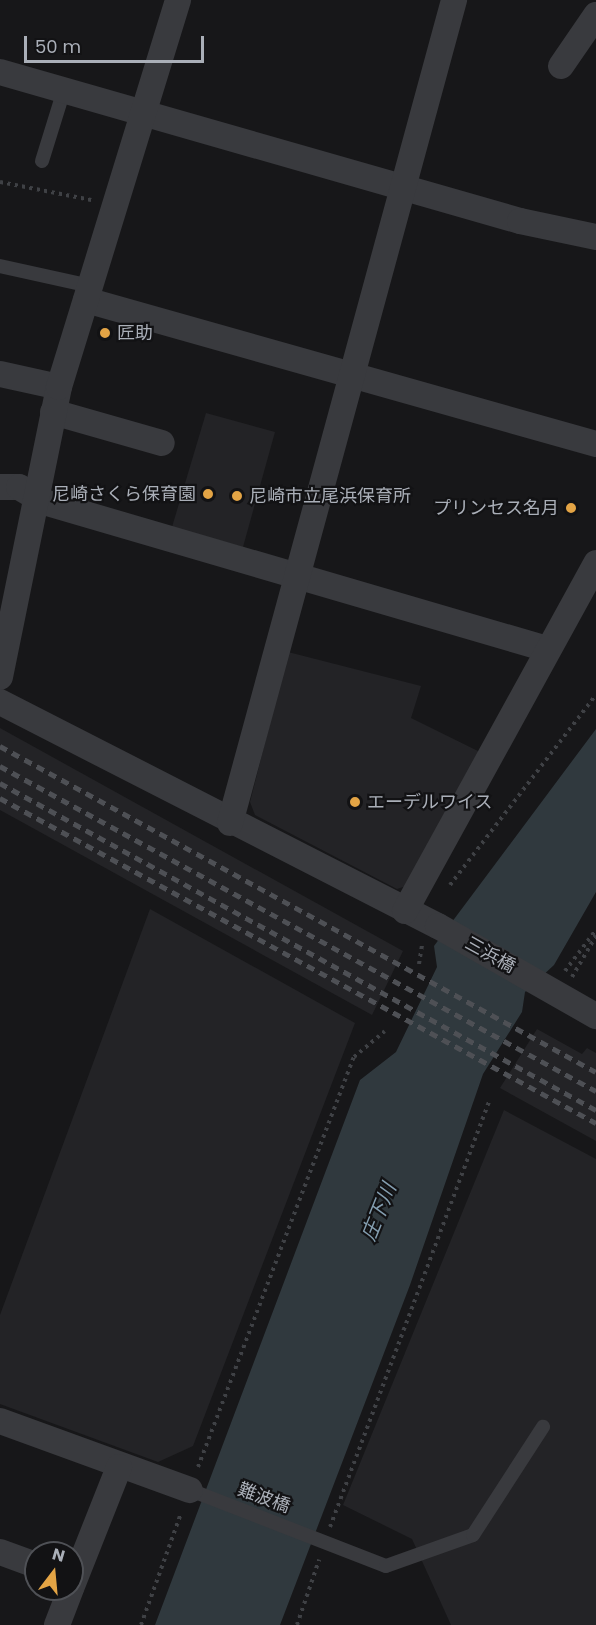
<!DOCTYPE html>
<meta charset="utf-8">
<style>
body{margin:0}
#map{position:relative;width:596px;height:1625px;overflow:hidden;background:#171719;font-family:Poppins,"Noto Sans JP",sans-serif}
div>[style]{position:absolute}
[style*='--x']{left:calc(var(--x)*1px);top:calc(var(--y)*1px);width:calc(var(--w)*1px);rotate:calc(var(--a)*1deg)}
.built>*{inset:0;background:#232326}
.water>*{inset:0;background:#30393e}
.path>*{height:4px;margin-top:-2px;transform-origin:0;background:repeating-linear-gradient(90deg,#3f4145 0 3px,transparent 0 7.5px)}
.service>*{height:14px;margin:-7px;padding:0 7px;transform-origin:7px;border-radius:7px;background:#393a3e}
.minor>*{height:26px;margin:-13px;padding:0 13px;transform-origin:13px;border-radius:13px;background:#393a3e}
.rail>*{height:4.5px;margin-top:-2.25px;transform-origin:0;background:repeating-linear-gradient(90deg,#4e5055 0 8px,transparent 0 14px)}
.dots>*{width:16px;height:16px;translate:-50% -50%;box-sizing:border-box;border:3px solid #121214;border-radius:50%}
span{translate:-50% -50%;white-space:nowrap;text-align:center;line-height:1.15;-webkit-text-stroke:4.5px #121214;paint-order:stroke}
.poi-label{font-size:18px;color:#aaafb8}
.left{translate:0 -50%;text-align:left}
.right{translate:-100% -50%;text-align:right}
.street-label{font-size:18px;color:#aaafb8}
.water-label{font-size:20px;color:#849eb0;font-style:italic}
.north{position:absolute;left:24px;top:1541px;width:60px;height:60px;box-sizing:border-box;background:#121214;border:2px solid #4f5156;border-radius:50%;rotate:16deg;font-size:16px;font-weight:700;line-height:24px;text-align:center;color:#aaafb8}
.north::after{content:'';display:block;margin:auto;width:21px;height:27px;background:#e3a445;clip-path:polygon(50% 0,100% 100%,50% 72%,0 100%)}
.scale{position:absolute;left:24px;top:36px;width:180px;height:27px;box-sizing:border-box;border:3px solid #aaafb8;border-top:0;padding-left:8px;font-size:18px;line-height:21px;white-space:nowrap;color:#aaafb8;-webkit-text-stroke:4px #121214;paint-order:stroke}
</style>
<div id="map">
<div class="built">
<i style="clip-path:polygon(206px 413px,275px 432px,243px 547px,172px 527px)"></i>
<i style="clip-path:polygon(288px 652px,421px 686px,411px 718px,482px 753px,412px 884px,397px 889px,255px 815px,250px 802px)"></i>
<i style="clip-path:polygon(0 728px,403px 951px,372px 1015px,0 810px)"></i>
<i style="clip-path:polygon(150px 909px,355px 1023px,193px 1446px,158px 1462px,0 1404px,0 1315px)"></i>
<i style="clip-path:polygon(537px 1029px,582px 1054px,587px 1048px,596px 1053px,596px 1141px,500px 1088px)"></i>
<i style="clip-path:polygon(504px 1110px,596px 1159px,596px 1625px,451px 1625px,412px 1539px,343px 1505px)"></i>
</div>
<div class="water">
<i style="clip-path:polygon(596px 729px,596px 892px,554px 965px,525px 992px,522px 1012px,483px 1074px,410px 1285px,280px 1625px,155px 1625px,360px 1080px,396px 1052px,437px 967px,434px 946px)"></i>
</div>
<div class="path">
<i style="--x:0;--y:182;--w:93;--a:11.2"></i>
<i style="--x:450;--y:885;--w:240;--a:-52.5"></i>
<i style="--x:419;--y:964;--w:20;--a:-81"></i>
<i style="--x:565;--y:971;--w:51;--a:-52.9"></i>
<i style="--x:572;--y:977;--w:48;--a:-59.7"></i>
<i style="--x:198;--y:1467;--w:439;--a:-69.2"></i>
<i style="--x:354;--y:1057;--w:40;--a:-40"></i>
<i style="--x:330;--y:1527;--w:455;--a:-69.5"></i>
<i style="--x:141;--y:1625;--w:119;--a:-70.3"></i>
<i style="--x:297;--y:1625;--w:69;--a:-71.3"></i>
</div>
<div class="service">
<i style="--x:42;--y:161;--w:74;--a:-72.8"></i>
<i style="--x:0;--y:266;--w:92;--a:12.5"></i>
<i style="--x:190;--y:1490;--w:210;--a:21.2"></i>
<i style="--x:386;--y:1566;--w:92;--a:-19.6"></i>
<i style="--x:473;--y:1535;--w:129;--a:-57.1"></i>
</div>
<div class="minor">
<i style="--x:561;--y:66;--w:62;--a:-55.5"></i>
<i style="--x:0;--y:72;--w:541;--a:15.99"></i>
<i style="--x:520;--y:221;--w:78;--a:11.9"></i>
<i style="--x:86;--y:300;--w:530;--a:15.77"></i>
<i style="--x:0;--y:374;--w:60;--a:12.4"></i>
<i style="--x:53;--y:412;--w:113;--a:15.9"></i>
<i style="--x:0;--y:487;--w:19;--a:0"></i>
<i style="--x:19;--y:487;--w:29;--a:31"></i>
<i style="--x:44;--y:502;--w:524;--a:16.29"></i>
<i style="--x:0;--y:677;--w:296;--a:-78.5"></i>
<i style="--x:59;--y:387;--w:405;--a:-72.9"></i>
<i style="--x:0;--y:702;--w:492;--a:27.1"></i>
<i style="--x:438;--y:926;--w:182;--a:29.7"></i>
<i style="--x:230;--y:823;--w:853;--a:-74.77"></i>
<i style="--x:405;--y:911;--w:397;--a:-61.2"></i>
<i style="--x:0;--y:1421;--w:202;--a:20"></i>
<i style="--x:0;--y:1552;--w:38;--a:20"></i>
<i style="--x:72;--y:1586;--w:128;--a:-68.4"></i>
<i style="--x:57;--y:1625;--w:39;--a:-69"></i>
</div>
<div class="rail">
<i style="--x:0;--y:746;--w:679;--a:28.68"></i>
<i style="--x:0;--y:766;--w:679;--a:28.6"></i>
<i style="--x:0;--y:783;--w:680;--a:28.75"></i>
<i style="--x:0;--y:798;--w:679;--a:28.6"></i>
</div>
<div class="dots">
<i style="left:105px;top:333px;background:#e3a445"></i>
<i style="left:208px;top:494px;background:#e3a445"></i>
<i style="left:237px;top:496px;background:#e3a445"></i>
<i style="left:571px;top:508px;background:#e3a445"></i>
<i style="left:355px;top:802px;background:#e3a445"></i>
</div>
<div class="poi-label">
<span class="left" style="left:117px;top:333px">匠助</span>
<span class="right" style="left:196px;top:494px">尼崎さくら保育園</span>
<span class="left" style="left:249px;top:496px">尼崎市立尾浜保育所</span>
<span class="right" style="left:559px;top:508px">プリンセス名月</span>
<span class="left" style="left:367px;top:802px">エーデルワイス</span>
</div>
<div class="street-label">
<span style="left:490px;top:955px;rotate:29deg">三浜橋</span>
<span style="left:264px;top:1498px;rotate:20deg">難波橋</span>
</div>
<div class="water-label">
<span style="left:379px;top:1212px;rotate:-68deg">庄下川</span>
</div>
<div class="north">N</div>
<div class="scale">50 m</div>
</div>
